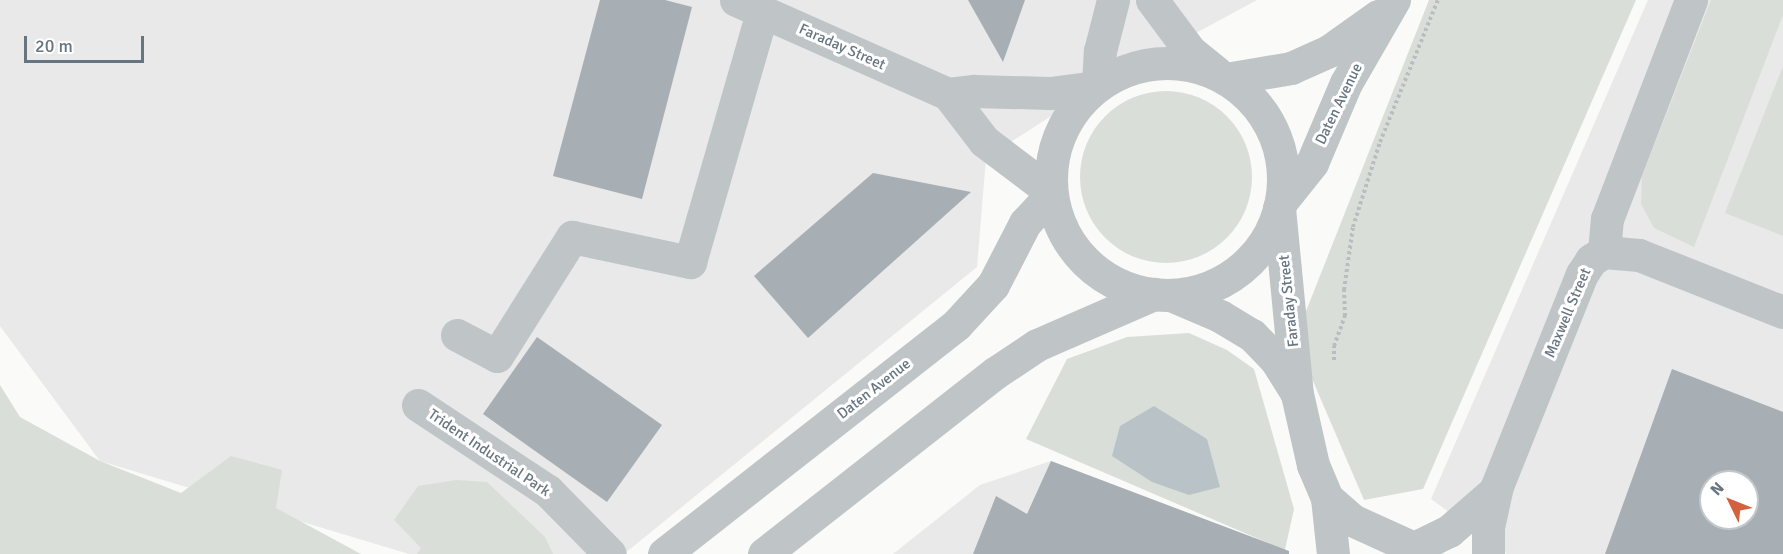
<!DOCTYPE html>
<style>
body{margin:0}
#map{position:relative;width:1783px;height:554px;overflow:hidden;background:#fafaf8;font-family:Signika,sans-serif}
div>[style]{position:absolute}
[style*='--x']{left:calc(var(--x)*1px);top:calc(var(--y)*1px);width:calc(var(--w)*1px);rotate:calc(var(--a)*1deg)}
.built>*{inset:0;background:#e8e9e8}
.green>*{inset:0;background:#daded8}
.round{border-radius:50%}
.water>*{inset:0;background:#b9c3c7}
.building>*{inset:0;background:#a7afb4}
.path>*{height:4px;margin-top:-2px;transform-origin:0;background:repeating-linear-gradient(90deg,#babdc0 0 3px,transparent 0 6px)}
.minor>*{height:33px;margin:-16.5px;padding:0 16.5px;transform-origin:16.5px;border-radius:16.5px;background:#bfc4c7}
.minor>.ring{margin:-16.5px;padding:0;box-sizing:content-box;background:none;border:33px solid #bfc4c7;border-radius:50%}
span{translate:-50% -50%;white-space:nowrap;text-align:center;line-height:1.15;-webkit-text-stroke:6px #fff;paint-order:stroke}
.street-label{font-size:15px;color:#677580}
.north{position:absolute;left:1699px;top:470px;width:60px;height:60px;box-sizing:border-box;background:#fff;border:2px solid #c2c8cc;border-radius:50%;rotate:313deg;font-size:16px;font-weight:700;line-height:24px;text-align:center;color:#677580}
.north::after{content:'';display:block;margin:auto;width:21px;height:27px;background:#d26140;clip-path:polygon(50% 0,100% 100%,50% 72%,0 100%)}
.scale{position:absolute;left:24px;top:36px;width:120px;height:27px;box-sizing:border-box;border:3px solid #677580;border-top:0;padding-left:8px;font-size:18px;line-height:21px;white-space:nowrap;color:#677580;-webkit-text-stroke:4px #fff;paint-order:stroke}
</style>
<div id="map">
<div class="built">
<i style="clip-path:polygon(0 0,1257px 0,1096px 87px,986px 158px,977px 267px,624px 554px,409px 554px,100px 461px,0 326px)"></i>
<i style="clip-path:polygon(evenodd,1648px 0,1783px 0,1783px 554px,1507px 554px,1431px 499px,1648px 0,1711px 482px,1747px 482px,1747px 518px,1711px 518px,1711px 482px)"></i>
<i style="clip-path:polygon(1051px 461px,1268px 543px,1275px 554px,893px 554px,980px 485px)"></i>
</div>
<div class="green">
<i style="clip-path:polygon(1429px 0,1636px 0,1423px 489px,1364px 500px,1295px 339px)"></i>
<i style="clip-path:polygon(1711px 0,1783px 0,1783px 15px,1694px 247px,1654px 228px,1641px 204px,1642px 176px)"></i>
<i style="clip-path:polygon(1783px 66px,1783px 236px,1725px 213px)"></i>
<i class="round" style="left:1080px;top:91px;width:172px;height:172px"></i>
<i style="clip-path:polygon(1189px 333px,1227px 350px,1254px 369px,1294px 509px,1284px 554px,1268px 543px,1026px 439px,1067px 359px,1127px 337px)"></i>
<i style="clip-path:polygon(0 385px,20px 417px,100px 461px,181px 493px,231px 456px,282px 470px,276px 508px,361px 554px,0 554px)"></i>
<i style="clip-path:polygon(456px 480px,487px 482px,545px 537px,553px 554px,417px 554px,421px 548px,394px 520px,418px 486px)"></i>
</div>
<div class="water">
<i style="clip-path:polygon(1154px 406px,1207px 439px,1220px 487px,1189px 495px,1152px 482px,1112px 456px,1120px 426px)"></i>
</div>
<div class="building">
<i style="clip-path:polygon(600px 0,665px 0,692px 7px,642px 199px,553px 176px)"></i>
<i style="clip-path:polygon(968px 0,1025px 0,1003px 62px)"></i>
<i style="clip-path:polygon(873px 173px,971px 192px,808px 338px,754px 276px)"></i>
<i style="clip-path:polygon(537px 337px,662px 425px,607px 502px,483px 414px)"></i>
<i style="clip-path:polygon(evenodd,1672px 369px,1783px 412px,1783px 554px,1605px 554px,1672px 369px,1711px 482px,1747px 482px,1747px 518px,1711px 518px,1711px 482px)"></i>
<i style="clip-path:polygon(1051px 461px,1289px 551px,1289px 554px,973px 554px,996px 496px,1027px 514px)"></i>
</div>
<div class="path">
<i style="--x:1334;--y:360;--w:14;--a:-90"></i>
<i style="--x:1334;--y:346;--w:32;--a:-70"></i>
<i style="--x:1345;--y:316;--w:26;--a:-92"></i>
<i style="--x:1344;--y:290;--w:64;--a:-81.9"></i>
<i style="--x:1353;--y:227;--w:89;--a:-72.4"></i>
<i style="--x:1380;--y:142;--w:153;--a:-67.8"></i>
</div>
<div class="minor">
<i style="--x:736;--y:0;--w:232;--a:23.9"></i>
<i style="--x:948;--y:94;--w:26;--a:-7"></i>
<i style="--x:974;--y:91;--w:76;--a:1.5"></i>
<i style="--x:1050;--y:93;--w:46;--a:-7.4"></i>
<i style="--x:1152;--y:0;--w:64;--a:53.3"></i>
<i style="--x:1190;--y:51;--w:33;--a:39"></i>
<i class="ring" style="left:1051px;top:63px;width:199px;height:199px"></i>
<i style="--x:1226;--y:79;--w:66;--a:-9.6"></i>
<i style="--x:1291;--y:68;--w:42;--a:-24.1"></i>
<i style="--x:1329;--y:51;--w:60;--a:-35.5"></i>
<i style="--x:1098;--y:85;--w:34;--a:-87"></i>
<i style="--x:1100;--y:51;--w:53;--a:-75.7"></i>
<i style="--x:948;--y:94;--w:59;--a:52.5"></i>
<i style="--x:984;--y:141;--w:83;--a:37.1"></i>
<i style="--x:1281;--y:202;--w:50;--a:-51.5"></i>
<i style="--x:1312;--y:163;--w:87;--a:-67"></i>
<i style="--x:1346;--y:83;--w:96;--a:-60"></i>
<i style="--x:1279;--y:208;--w:187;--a:84.5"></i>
<i style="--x:1297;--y:394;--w:73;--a:77.3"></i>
<i style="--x:1313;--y:465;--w:36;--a:67"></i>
<i style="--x:1327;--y:498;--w:56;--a:83.9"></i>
<i style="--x:1604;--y:252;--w:33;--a:-85"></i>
<i style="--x:1607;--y:219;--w:235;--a:-69"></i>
<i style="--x:1171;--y:295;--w:53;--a:23.2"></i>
<i style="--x:1220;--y:316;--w:37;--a:31"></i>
<i style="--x:1252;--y:335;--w:35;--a:46"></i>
<i style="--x:1276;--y:360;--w:38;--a:58"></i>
<i style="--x:457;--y:335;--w:45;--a:27.7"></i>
<i style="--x:497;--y:356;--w:141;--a:-57.8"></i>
<i style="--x:572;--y:237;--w:121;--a:12"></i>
<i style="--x:690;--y:262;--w:260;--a:-73.9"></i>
<i style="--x:418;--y:405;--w:156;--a:33.5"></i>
<i style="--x:548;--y:491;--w:88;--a:45.5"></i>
<i style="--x:1327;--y:498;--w:33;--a:41"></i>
<i style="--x:1352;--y:520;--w:63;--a:24.5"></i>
<i style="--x:1416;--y:547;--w:37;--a:-26"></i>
<i style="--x:1449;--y:531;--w:61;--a:-41"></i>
<i style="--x:664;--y:554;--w:372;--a:-38.1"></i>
<i style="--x:957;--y:324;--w:53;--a:-47.3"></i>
<i style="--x:993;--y:285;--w:70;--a:-62.7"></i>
<i style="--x:1025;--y:223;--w:38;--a:-47"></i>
<i style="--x:764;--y:554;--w:293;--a:-38.1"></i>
<i style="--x:995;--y:373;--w:50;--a:-33.7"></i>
<i style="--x:1037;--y:345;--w:128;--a:-23.6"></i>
<i style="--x:1488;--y:554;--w:27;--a:-90"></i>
<i style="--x:1488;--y:527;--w:42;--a:-77.6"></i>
<i style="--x:1497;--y:486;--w:228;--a:-68.2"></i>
<i style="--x:1582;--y:274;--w:17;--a:-57"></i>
<i style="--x:1591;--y:260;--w:15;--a:-32"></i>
<i style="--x:1604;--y:252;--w:35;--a:5"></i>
<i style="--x:1639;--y:255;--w:155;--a:21.6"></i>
</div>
<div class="street-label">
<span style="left:842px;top:47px;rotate:24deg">Faraday Street</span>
<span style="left:1339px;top:104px;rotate:-64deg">Daten Avenue</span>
<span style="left:1289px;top:301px;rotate:-96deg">Faraday Street</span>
<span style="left:1568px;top:313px;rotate:-67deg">Maxwell Street</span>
<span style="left:874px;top:389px;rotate:-38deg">Daten Avenue</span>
<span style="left:489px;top:453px;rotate:34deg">Trident Industrial Park</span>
</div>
<div class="north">N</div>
<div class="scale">20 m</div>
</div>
